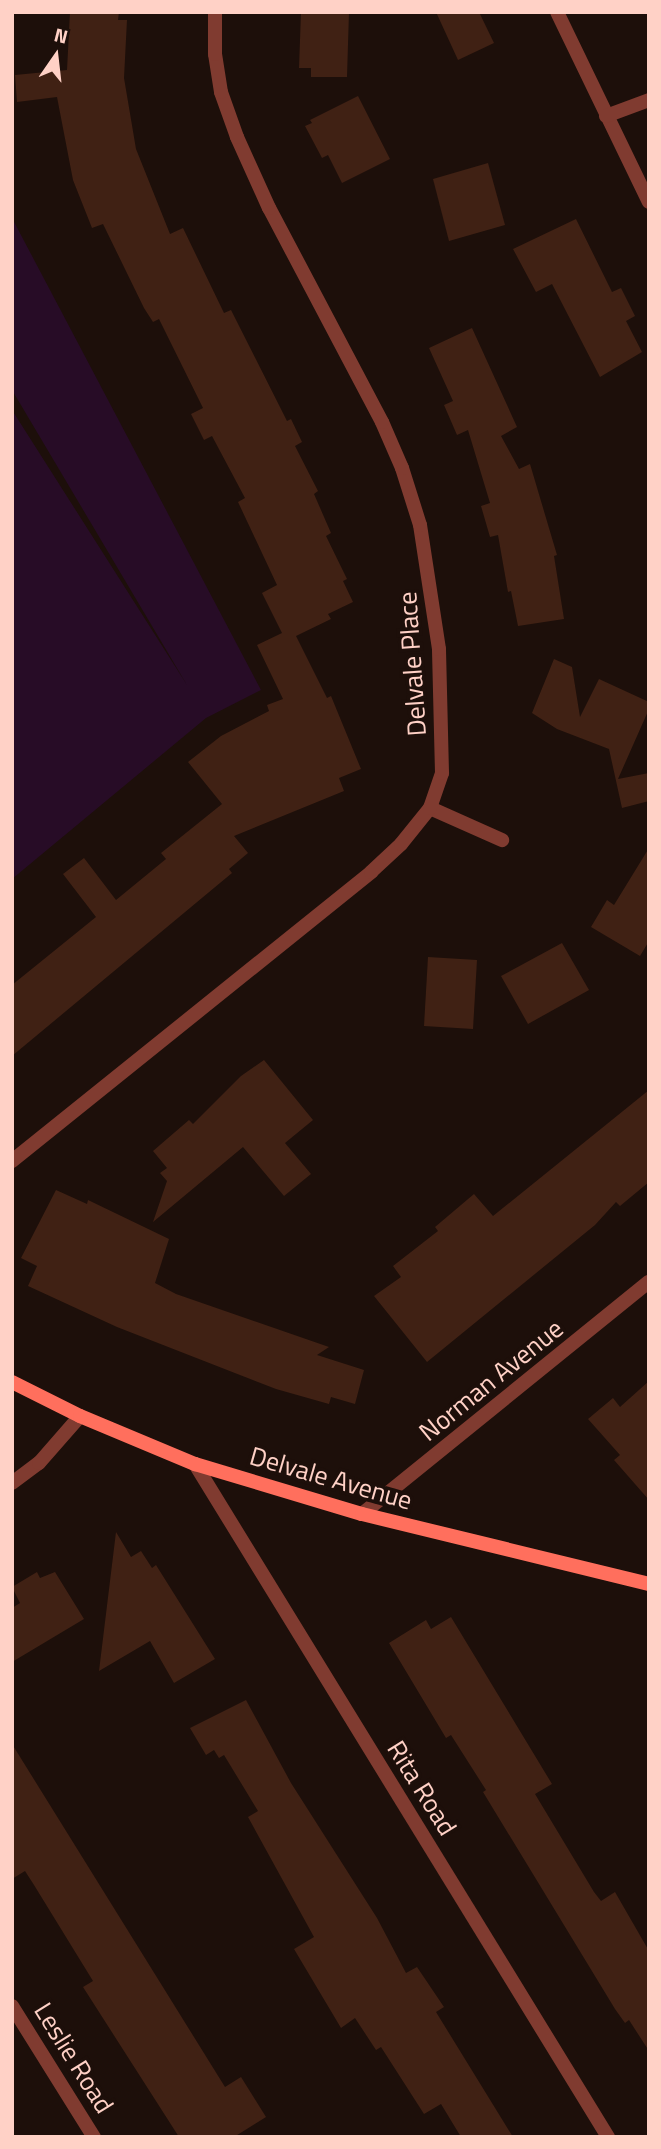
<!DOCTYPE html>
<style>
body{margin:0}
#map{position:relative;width:661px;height:2149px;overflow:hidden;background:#1d0f0a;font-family:"Titillium Web",sans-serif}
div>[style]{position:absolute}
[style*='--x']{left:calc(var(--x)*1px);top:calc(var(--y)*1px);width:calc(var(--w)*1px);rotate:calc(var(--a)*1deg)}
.green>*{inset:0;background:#270c26}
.building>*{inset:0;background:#402114}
.street>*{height:14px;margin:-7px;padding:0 7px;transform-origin:7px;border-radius:7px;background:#803b30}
.secondary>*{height:14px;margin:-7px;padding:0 7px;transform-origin:7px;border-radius:7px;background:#ff6f5d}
span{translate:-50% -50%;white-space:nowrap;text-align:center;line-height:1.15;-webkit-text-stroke:7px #1d0f0a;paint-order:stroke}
.street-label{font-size:26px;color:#ffd1c6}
.frame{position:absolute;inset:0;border:14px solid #ffd1c6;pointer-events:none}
.north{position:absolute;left:21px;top:21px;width:70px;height:70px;-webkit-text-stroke:5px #1d0f0a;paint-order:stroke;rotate:14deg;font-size:19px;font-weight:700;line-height:28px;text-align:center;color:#ffd1c6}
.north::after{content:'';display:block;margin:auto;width:24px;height:32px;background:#ffd1c6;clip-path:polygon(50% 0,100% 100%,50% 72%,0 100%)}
</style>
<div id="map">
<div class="green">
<i style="clip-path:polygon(12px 218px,261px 690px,206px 718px,12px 879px,12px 410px,187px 685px,12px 390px)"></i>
</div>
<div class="building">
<i style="clip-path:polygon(70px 12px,119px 12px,118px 20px,127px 20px,124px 78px,136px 149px,170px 234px,183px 228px,224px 313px,231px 310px,287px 421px,291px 419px,302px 442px,295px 446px,318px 491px,314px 494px,331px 533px,326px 536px,347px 579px,343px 581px,353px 602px,328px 614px,331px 619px,296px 636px,327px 698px,331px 696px,361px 769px,339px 778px,344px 791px,234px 836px,248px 853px,229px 869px,232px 873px,12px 1056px,12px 985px,96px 917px,63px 874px,84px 858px,116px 900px,166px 859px,161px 853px,222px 804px,188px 762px,221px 736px,269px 711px,267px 705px,283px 699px,257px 645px,282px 633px,262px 593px,277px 585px,238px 502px,245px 498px,212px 436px,204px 440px,191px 414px,203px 408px,159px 319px,153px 322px,144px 308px,103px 224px,92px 228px,73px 180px,57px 97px,17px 102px,15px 75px,67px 70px)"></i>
<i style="clip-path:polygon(301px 12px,349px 12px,347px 77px,311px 77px,311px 68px,299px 68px)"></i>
<i style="clip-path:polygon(436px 12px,479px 12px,494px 43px,458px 60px)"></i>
<i style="clip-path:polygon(358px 96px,390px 159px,342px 183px,328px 155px,322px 158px,305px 126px,312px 123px,310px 120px)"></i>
<i style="clip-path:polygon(488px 163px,505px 225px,449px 241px,433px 179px)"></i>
<i style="clip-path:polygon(576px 219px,612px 292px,621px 288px,635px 316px,626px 321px,642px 352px,600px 377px,552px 284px,536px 292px,513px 249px)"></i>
<i style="clip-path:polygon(472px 328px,517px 427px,501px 436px,519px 469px,530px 464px,557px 555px,554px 556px,564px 619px,518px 626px,511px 591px,508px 592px,498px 535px,490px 537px,481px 506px,490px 503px,468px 430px,457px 435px,444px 405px,453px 401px,429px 348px)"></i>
<i style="clip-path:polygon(554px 659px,572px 667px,580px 717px,599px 679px,649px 702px,649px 709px,618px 779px,649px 773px,649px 801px,622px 808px,609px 749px,557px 729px,532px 713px)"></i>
<i style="clip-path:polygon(649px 848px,649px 941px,640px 956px,591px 927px,607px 900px,614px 905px)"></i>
<i style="clip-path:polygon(562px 943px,589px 990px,528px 1024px,501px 976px)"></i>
<i style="clip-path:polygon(428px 957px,477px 960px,473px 1029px,424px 1026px)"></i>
<i style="clip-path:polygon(264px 1060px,313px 1120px,285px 1143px,311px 1174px,284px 1196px,243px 1147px,153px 1222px,167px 1181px,160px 1173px,167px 1168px,153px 1151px,189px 1120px,193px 1124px,241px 1076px)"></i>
<i style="clip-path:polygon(649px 1090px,649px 1182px,620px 1206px,616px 1202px,595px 1225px,427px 1362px,374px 1296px,401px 1277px,393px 1266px,438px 1231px,435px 1227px,474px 1194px,493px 1216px)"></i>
<i style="clip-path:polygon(56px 1190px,87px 1204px,88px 1200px,169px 1239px,155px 1283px,176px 1294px,329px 1347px,317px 1355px,364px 1370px,355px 1404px,331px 1397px,329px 1404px,276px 1389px,117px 1327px,28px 1286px,37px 1266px,21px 1258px)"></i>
<i style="clip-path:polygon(649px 1381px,649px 1500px,614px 1460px,620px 1455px,588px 1419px,613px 1398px,620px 1407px)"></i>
<i style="clip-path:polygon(116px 1532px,131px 1557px,141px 1551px,152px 1568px,156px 1565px,215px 1659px,174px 1683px,150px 1641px,99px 1671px)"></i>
<i style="clip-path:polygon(37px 1572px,40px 1578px,55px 1572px,84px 1619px,12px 1662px,12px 1608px,20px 1603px,12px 1587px)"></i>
<i style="clip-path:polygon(451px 1617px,552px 1784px,535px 1794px,594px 1892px,601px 1901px,615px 1892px,649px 1951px,649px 2051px,629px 2020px,625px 2023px,615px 2009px,483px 1792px,486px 1790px,451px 1735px,446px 1738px,389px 1643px,426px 1620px,431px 1629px)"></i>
<i style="clip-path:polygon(246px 1700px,291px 1783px,377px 1918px,406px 1973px,417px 1967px,444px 2007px,436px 2012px,513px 2137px,461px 2137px,441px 2104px,424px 2114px,381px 2047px,376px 2050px,355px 2018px,341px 2028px,294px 1949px,314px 1937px,248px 1817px,258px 1811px,224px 1755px,219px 1758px,214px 1750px,206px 1755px,190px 1728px)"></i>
<i style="clip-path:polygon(12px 1744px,225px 2087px,241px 2077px,266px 2117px,234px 2137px,179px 2137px,83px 1987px,93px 1981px,34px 1885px,25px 1871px,12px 1879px)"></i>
</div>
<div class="street">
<i style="--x:557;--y:12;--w:211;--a:64.2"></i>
<i style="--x:606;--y:116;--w:46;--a:-20.4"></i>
<i style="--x:430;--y:808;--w:79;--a:24"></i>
<i style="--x:12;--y:1161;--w:461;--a:-38.8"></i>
<i style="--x:371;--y:872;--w:41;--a:-43"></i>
<i style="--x:401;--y:844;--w:46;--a:-51.1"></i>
<i style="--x:430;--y:808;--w:37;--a:-71"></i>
<i style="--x:442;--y:773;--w:124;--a:-91.4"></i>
<i style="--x:439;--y:649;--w:125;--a:-98.7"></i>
<i style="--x:420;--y:525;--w:60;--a:-107.5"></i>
<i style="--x:402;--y:468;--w:50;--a:-113.5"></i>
<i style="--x:382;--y:422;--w:242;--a:-117.8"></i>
<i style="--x:269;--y:208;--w:78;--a:-114.3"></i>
<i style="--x:237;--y:137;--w:48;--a:-109.6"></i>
<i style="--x:221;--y:92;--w:38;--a:-99"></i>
<i style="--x:215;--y:54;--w:42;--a:-90"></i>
<i style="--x:195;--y:1464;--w:790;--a:58.46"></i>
<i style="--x:12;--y:1483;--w:34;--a:-37"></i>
<i style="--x:39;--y:1463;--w:62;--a:-48.9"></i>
<i style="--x:362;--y:1514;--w:369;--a:-39"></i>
<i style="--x:12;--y:2006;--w:155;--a:58"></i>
</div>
<div class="secondary">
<i style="--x:12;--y:1382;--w:76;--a:26.6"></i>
<i style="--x:80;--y:1416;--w:125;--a:22.7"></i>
<i style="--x:195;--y:1464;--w:174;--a:16.7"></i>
<i style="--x:362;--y:1514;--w:295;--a:13.7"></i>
</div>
<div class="street-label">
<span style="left:412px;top:664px;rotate:-94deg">Delvale Place</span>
<span style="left:491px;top:1380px;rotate:-39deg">Norman Avenue</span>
<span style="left:331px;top:1478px;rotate:16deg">Delvale Avenue</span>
<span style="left:422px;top:1788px;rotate:58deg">Rita Road</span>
<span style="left:74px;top:2058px;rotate:58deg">Leslie Road</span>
</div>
<div class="frame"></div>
<div class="north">N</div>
</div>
